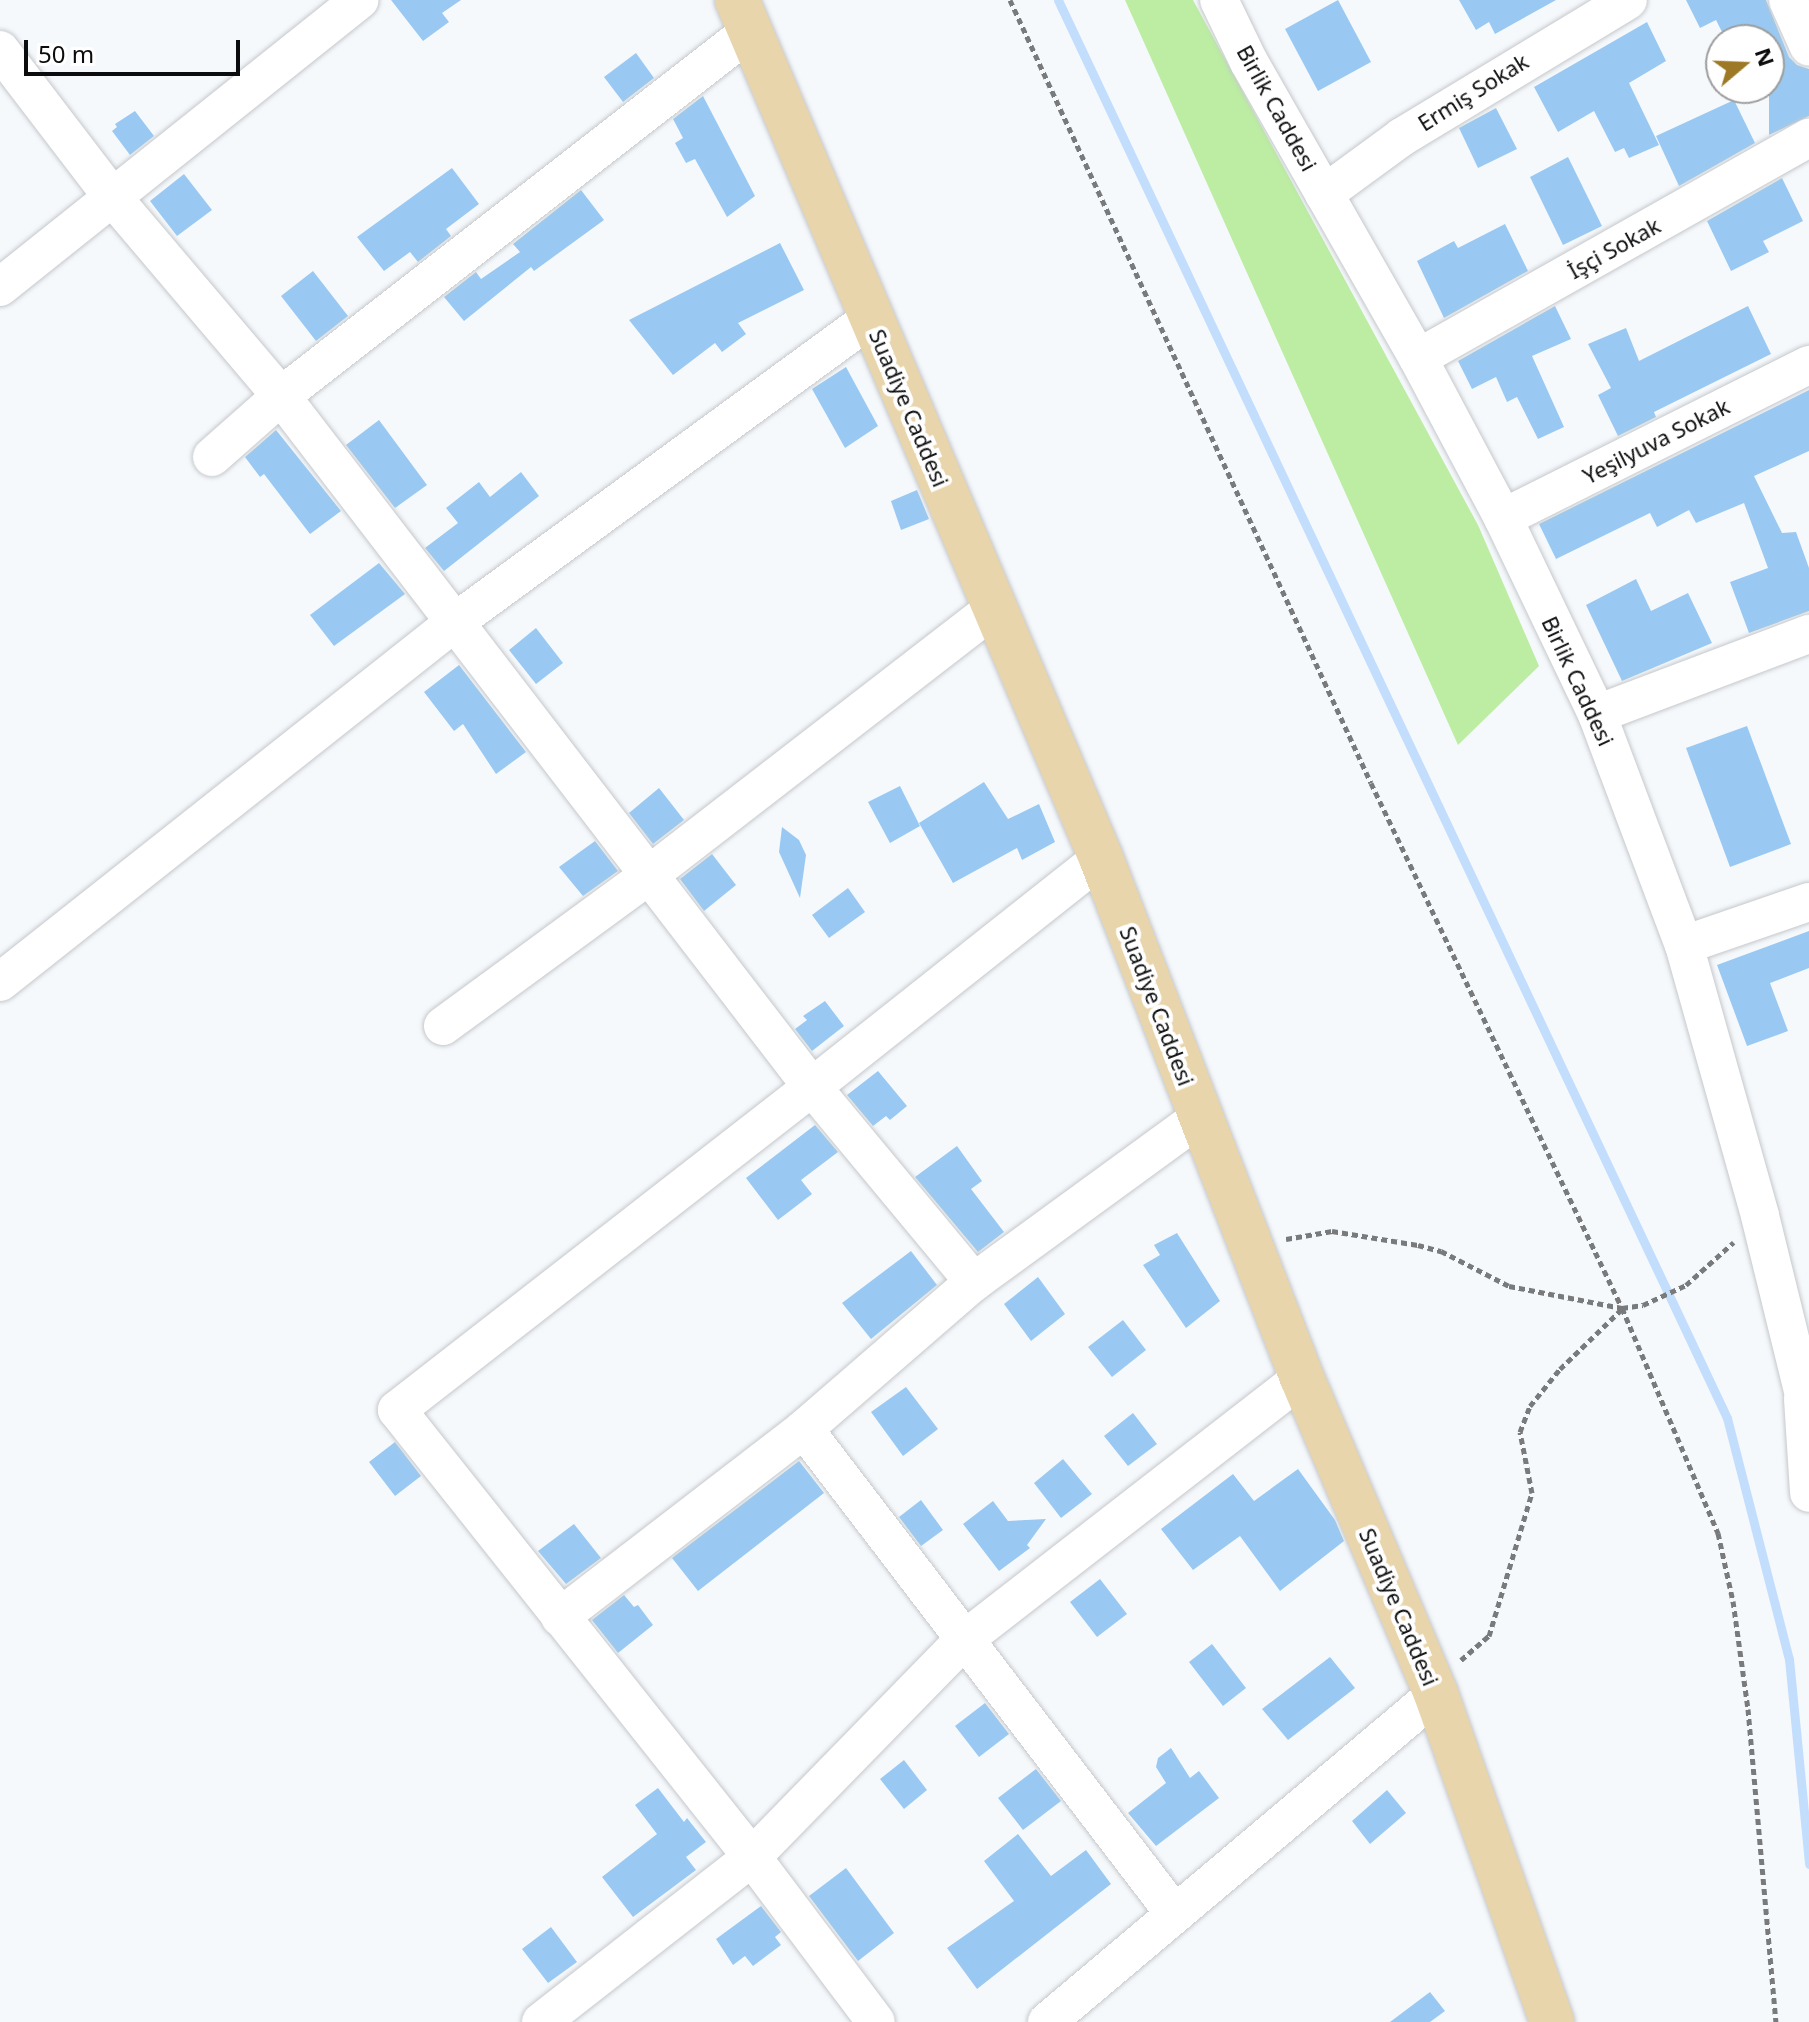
<!DOCTYPE html>
<meta charset="utf-8">
<style>
body{margin:0}
#map{position:relative;width:1809px;height:2022px;overflow:hidden;background:#f6f9fc;font-family:"Noto Sans",sans-serif}
div>[style]{position:absolute}
[style*='--x']{left:calc(var(--x)*1px);top:calc(var(--y)*1px);width:calc(var(--w)*1px);rotate:calc(var(--a)*1deg)}
.green>*{inset:0;background:#bceda3}
.stream>*{height:9px;margin:-4.5px;padding:0 4.5px;transform-origin:4.5px;border-radius:4.5px;background:#c3defd}
.building>*{inset:0;background:#99c9f2}
.path>*{height:5px;margin-top:-2.5px;transform-origin:0;background:repeating-linear-gradient(90deg,#787a7b 0 6px,transparent 0 10px)}
.roads{filter:drop-shadow(0 0 2px #c5c8cb) drop-shadow(0 0 2px #c5c8cb)}
.minor>*{height:38px;margin:-19px;padding:0 19px;transform-origin:19px;border-radius:19px;background:#fff}
.major>*{height:44px;margin:-22px;padding:0 22px;transform-origin:22px;border-radius:22px;background:#e9d5ac}
span{translate:-50% -50%;white-space:nowrap;text-align:center;line-height:1.15;-webkit-text-stroke:8px #fff;paint-order:stroke}
.street-label{font-size:22px;color:#0b0c0d}
.north{position:absolute;left:1705px;top:24px;width:80px;height:80px;box-sizing:border-box;background:#fff;border:2px solid #9d9e9e;border-radius:50%;rotate:71deg;font-size:22px;font-weight:700;line-height:32px;text-align:center;color:#0b0c0d}
.north::after{content:'';display:block;margin:auto;width:28px;height:36px;background:#9d7925;clip-path:polygon(50% 0,100% 100%,50% 72%,0 100%)}
.scale{position:absolute;left:24px;top:40px;width:216px;height:36px;box-sizing:border-box;border:4px solid #0b0c0d;border-top:0;padding-left:10px;font-size:24px;line-height:28px;white-space:nowrap;color:#0b0c0d;-webkit-text-stroke:6px #fff;paint-order:stroke}
</style>
<div id="map">
<div class="green">
<i style="clip-path:polygon(1125px 0,1193px 0,1478px 525px,1539px 666px,1458px 745px)"></i>
</div>
<div class="stream">
<i style="--x:1058;--y:0;--w:1568;--a:64.74"></i>
<i style="--x:1727;--y:1418;--w:249;--a:75.6"></i>
<i style="--x:1789;--y:1659;--w:206;--a:84.4"></i>
</div>
<div class="building">
<i style="clip-path:polygon(391px 0,461px 0,442px 13px,449px 22px,423px 41px)"></i>
<i style="clip-path:polygon(1338px 0,1371px 62px,1318px 91px,1285px 29px)"></i>
<i style="clip-path:polygon(1459px 0,1556px 0,1495px 34px,1489px 22px,1476px 30px)"></i>
<i style="clip-path:polygon(1686px 0,1766px 0,1789px 57px,1797px 65px,1809px 69px,1809px 116px,1769px 135px,1769px 40px,1726px 40px,1716px 20px,1700px 28px)"></i>
<i style="clip-path:polygon(1647px 22px,1666px 61px,1629px 83px,1659px 145px,1629px 158px,1624px 148px,1615px 152px,1594px 111px,1558px 132px,1534px 87px)"></i>
<i style="clip-path:polygon(636px 53px,654px 78px,623px 102px,604px 77px)"></i>
<i style="clip-path:polygon(703px 96px,755px 196px,727px 217px,695px 159px,686px 163px,675px 143px,683px 138px,673px 119px)"></i>
<i style="clip-path:polygon(1734px 100px,1755px 143px,1679px 186px,1656px 136px)"></i>
<i style="clip-path:polygon(1496px 108px,1517px 149px,1478px 168px,1459px 128px)"></i>
<i style="clip-path:polygon(135px 111px,154px 136px,130px 155px,112px 131px,117px 127px,115px 124px)"></i>
<i style="clip-path:polygon(1568px 157px,1602px 226px,1563px 245px,1530px 177px)"></i>
<i style="clip-path:polygon(452px 168px,479px 204px,446px 229px,451px 236px,418px 262px,410px 252px,384px 271px,357px 237px)"></i>
<i style="clip-path:polygon(184px 174px,212px 210px,177px 236px,150px 201px)"></i>
<i style="clip-path:polygon(1782px 178px,1803px 221px,1763px 241px,1769px 252px,1731px 271px,1707px 221px)"></i>
<i style="clip-path:polygon(581px 190px,604px 220px,534px 271px,531px 267px,464px 321px,444px 297px,476px 272px,481px 279px,520px 252px,513px 244px)"></i>
<i style="clip-path:polygon(1505px 224px,1528px 271px,1444px 318px,1417px 261px,1454px 241px,1458px 248px)"></i>
<i style="clip-path:polygon(780px 243px,804px 290px,738px 323px,746px 334px,722px 352px,715px 343px,673px 375px,629px 320px)"></i>
<i style="clip-path:polygon(313px 271px,348px 316px,316px 341px,281px 296px)"></i>
<i style="clip-path:polygon(1555px 306px,1571px 339px,1532px 356px,1564px 427px,1538px 439px,1517px 397px,1507px 402px,1496px 377px,1472px 389px,1458px 361px)"></i>
<i style="clip-path:polygon(1748px 306px,1771px 354px,1654px 412px,1656px 417px,1618px 436px,1598px 395px,1611px 388px,1588px 344px,1626px 328px,1639px 361px)"></i>
<i style="clip-path:polygon(846px 367px,878px 426px,845px 448px,812px 389px)"></i>
<i style="clip-path:polygon(1809px 390px,1809px 451px,1754px 476px,1782px 533px,1796px 532px,1809px 568px,1809px 611px,1749px 633px,1730px 582px,1768px 568px,1744px 503px,1696px 523px,1689px 510px,1657px 527px,1650px 513px,1556px 559px,1539px 524px)"></i>
<i style="clip-path:polygon(379px 420px,427px 485px,395px 508px,346px 445px)"></i>
<i style="clip-path:polygon(276px 430px,341px 511px,310px 534px,264px 474px,260px 477px,245px 457px)"></i>
<i style="clip-path:polygon(521px 472px,539px 496px,444px 571px,425px 548px,458px 523px,446px 508px,479px 482px,490px 497px)"></i>
<i style="clip-path:polygon(917px 490px,929px 519px,901px 530px,891px 501px)"></i>
<i style="clip-path:polygon(379px 563px,405px 594px,334px 646px,310px 615px)"></i>
<i style="clip-path:polygon(1636px 579px,1651px 611px,1688px 593px,1712px 643px,1622px 681px,1586px 605px)"></i>
<i style="clip-path:polygon(536px 628px,563px 663px,536px 684px,509px 650px)"></i>
<i style="clip-path:polygon(459px 665px,526px 752px,496px 774px,463px 724px,454px 731px,424px 692px)"></i>
<i style="clip-path:polygon(1747px 726px,1791px 844px,1730px 867px,1686px 748px)"></i>
<i style="clip-path:polygon(984px 782px,1008px 819px,1039px 804px,1055px 842px,1022px 860px,1017px 848px,953px 883px,919px 823px)"></i>
<i style="clip-path:polygon(900px 786px,920px 826px,890px 843px,868px 802px)"></i>
<i style="clip-path:polygon(659px 788px,684px 820px,653px 844px,629px 813px)"></i>
<i style="clip-path:polygon(782px 827px,799px 840px,806px 855px,800px 898px,779px 852px)"></i>
<i style="clip-path:polygon(595px 841px,618px 871px,583px 896px,559px 867px)"></i>
<i style="clip-path:polygon(712px 854px,736px 885px,704px 911px,680px 879px)"></i>
<i style="clip-path:polygon(848px 888px,865px 912px,829px 938px,812px 915px)"></i>
<i style="clip-path:polygon(1809px 931px,1809px 968px,1770px 983px,1788px 1031px,1747px 1046px,1717px 965px)"></i>
<i style="clip-path:polygon(825px 1001px,844px 1026px,812px 1051px,795px 1029px,807px 1020px,803px 1016px)"></i>
<i style="clip-path:polygon(878px 1071px,907px 1106px,890px 1120px,886px 1116px,873px 1126px,847px 1095px)"></i>
<i style="clip-path:polygon(815px 1125px,838px 1152px,801px 1180px,812px 1194px,778px 1220px,746px 1178px)"></i>
<i style="clip-path:polygon(957px 1146px,982px 1181px,971px 1189px,1004px 1232px,978px 1252px,915px 1177px)"></i>
<i style="clip-path:polygon(1177px 1233px,1220px 1301px,1186px 1328px,1143px 1265px,1160px 1255px,1154px 1245px)"></i>
<i style="clip-path:polygon(911px 1251px,937px 1285px,871px 1339px,842px 1303px)"></i>
<i style="clip-path:polygon(1038px 1277px,1065px 1314px,1031px 1341px,1004px 1304px)"></i>
<i style="clip-path:polygon(1123px 1320px,1146px 1350px,1112px 1377px,1088px 1347px)"></i>
<i style="clip-path:polygon(906px 1387px,938px 1429px,903px 1456px,871px 1412px)"></i>
<i style="clip-path:polygon(1133px 1413px,1157px 1444px,1128px 1466px,1104px 1436px)"></i>
<i style="clip-path:polygon(395px 1442px,421px 1476px,395px 1496px,369px 1462px)"></i>
<i style="clip-path:polygon(1063px 1459px,1092px 1494px,1061px 1518px,1034px 1483px)"></i>
<i style="clip-path:polygon(799px 1461px,824px 1493px,698px 1591px,672px 1558px)"></i>
<i style="clip-path:polygon(1298px 1469px,1335px 1520px,1344px 1541px,1280px 1591px,1240px 1536px,1193px 1570px,1161px 1529px,1233px 1474px,1254px 1501px)"></i>
<i style="clip-path:polygon(921px 1500px,943px 1530px,921px 1546px,899px 1517px)"></i>
<i style="clip-path:polygon(993px 1501px,1008px 1521px,1046px 1519px,1027px 1545px,1030px 1548px,999px 1571px,963px 1524px)"></i>
<i style="clip-path:polygon(574px 1524px,601px 1558px,566px 1584px,538px 1551px)"></i>
<i style="clip-path:polygon(1100px 1579px,1127px 1614px,1097px 1637px,1070px 1602px)"></i>
<i style="clip-path:polygon(624px 1595px,634px 1607px,638px 1605px,653px 1625px,618px 1653px,592px 1620px)"></i>
<i style="clip-path:polygon(1212px 1644px,1246px 1688px,1223px 1706px,1189px 1662px)"></i>
<i style="clip-path:polygon(1330px 1657px,1355px 1688px,1288px 1740px,1262px 1709px)"></i>
<i style="clip-path:polygon(985px 1703px,1009px 1734px,979px 1757px,955px 1726px)"></i>
<i style="clip-path:polygon(1171px 1748px,1190px 1778px,1199px 1771px,1219px 1798px,1156px 1846px,1128px 1813px,1166px 1783px,1156px 1767px,1158px 1758px)"></i>
<i style="clip-path:polygon(904px 1760px,927px 1790px,904px 1809px,880px 1779px)"></i>
<i style="clip-path:polygon(1036px 1769px,1061px 1801px,1023px 1830px,998px 1798px)"></i>
<i style="clip-path:polygon(658px 1788px,684px 1822px,687px 1818px,706px 1842px,686px 1857px,696px 1870px,633px 1917px,602px 1877px,657px 1834px,635px 1805px)"></i>
<i style="clip-path:polygon(1387px 1790px,1406px 1813px,1370px 1844px,1352px 1821px)"></i>
<i style="clip-path:polygon(1018px 1834px,1051px 1876px,1086px 1850px,1111px 1884px,977px 1989px,947px 1948px,1014px 1901px,984px 1861px)"></i>
<i style="clip-path:polygon(846px 1868px,894px 1933px,858px 1961px,809px 1896px)"></i>
<i style="clip-path:polygon(761px 1906px,781px 1932px,775px 1937px,781px 1945px,753px 1966px,745px 1956px,733px 1965px,716px 1939px)"></i>
<i style="clip-path:polygon(551px 1927px,577px 1962px,548px 1983px,522px 1949px)"></i>
<i style="clip-path:polygon(1430px 1992px,1445px 2011px,1430px 2022px,1390px 2022px)"></i>
</div>
<div class="path">
<i style="--x:1010;--y:0;--w:862;--a:65.25"></i>
<i style="--x:1371;--y:783;--w:582;--a:64.45"></i>
<i style="--x:1622;--y:1308;--w:245;--a:66.9"></i>
<i style="--x:1718;--y:1533;--w:70;--a:77.6"></i>
<i style="--x:1733;--y:1601;--w:109;--a:82.1"></i>
<i style="--x:1748;--y:1709;--w:314;--a:84.9"></i>
<i style="--x:1286;--y:1239;--w:47;--a:-9.9"></i>
<i style="--x:1332;--y:1231;--w:87;--a:9.2"></i>
<i style="--x:1418;--y:1245;--w:24;--a:15"></i>
<i style="--x:1441;--y:1251;--w:76;--a:27.2"></i>
<i style="--x:1509;--y:1286;--w:115;--a:11"></i>
<i style="--x:1622;--y:1308;--w:21;--a:-8"></i>
<i style="--x:1643;--y:1305;--w:47;--a:-24.9"></i>
<i style="--x:1686;--y:1285;--w:64;--a:-41.9"></i>
<i style="--x:1461;--y:1660;--w:37;--a:-41"></i>
<i style="--x:1489;--y:1636;--w:149;--a:-73.3"></i>
<i style="--x:1532;--y:1493;--w:62;--a:-101.1"></i>
<i style="--x:1520;--y:1432;--w:28;--a:-69"></i>
<i style="--x:1530;--y:1406;--w:48;--a:-51"></i>
<i style="--x:1560;--y:1369;--w:86;--a:-44.1"></i>
</div>
<div class="roads">
<div class="minor">
<i style="--x:1219;--y:0;--w:69;--a:64.2"></i>
<i style="--x:1249;--y:62;--w:341;--a:60.3"></i>
<i style="--x:1418;--y:358;--w:181;--a:62"></i>
<i style="--x:1503;--y:518;--w:217;--a:64.4"></i>
<i style="--x:1597;--y:714;--w:247;--a:69.4"></i>
<i style="--x:1684;--y:945;--w:281;--a:74.3"></i>
<i style="--x:1760;--y:1216;--w:205;--a:76.2"></i>
<i style="--x:1788;--y:0;--w:51;--a:65.9"></i>
<i style="--x:0;--y:50;--w:188;--a:52.6"></i>
<i style="--x:114;--y:199;--w:258;--a:49.7"></i>
<i style="--x:281;--y:396;--w:871;--a:52.46"></i>
<i style="--x:812;--y:1087;--w:526;--a:142.11"></i>
<i style="--x:397;--y:1410;--w:571;--a:51.54"></i>
<i style="--x:752;--y:1857;--w:206;--a:53.1"></i>
<i style="--x:1324;--y:194;--w:97;--a:-36.2"></i>
<i style="--x:1402;--y:137;--w:264;--a:-31.2"></i>
<i style="--x:0;--y:287;--w:460;--a:-38.6"></i>
<i style="--x:1418;--y:358;--w:449;--a:-29.4"></i>
<i style="--x:212;--y:457;--w:92;--a:-41.5"></i>
<i style="--x:281;--y:396;--w:593;--a:-37.87"></i>
<i style="--x:1503;--y:518;--w:342;--a:-26.6"></i>
<i style="--x:1597;--y:714;--w:227;--a:-20.7"></i>
<i style="--x:1684;--y:945;--w:132;--a:-19"></i>
<i style="--x:0;--y:982;--w:580;--a:-38.35"></i>
<i style="--x:455;--y:622;--w:515;--a:-36.16"></i>
<i style="--x:443;--y:1026;--w:255;--a:-36.2"></i>
<i style="--x:649;--y:875;--w:435;--a:-37.7"></i>
<i style="--x:974;--y:1282;--w:254;--a:-129.7"></i>
<i style="--x:812;--y:1087;--w:369;--a:-38.4"></i>
<i style="--x:1803;--y:1399;--w:94;--a:86.3"></i>
<i style="--x:804;--y:1429;--w:609;--a:52.6"></i>
<i style="--x:560;--y:1617;--w:308;--a:-37.6"></i>
<i style="--x:804;--y:1429;--w:225;--a:-40.9"></i>
<i style="--x:974;--y:1282;--w:280;--a:-36.1"></i>
<i style="--x:541;--y:2022;--w:268;--a:-38"></i>
<i style="--x:752;--y:1857;--w:305;--a:-45.7"></i>
<i style="--x:965;--y:1639;--w:426;--a:-37.8"></i>
<i style="--x:1047;--y:2022;--w:509;--a:-40.14"></i>
</div>
<div class="major">
<i style="--x:737;--y:0;--w:932;--a:67.01"></i>
<i style="--x:1101;--y:858;--w:557;--a:68.87"></i>
<i style="--x:1302;--y:1378;--w:343;--a:67"></i>
<i style="--x:1436;--y:1694;--w:348;--a:70.5"></i>
</div>
</div>
<div class="street-label">
<span style="left:1473px;top:92px;rotate:-32deg">Ermiş Sokak</span>
<span style="left:1277px;top:108px;rotate:61deg">Birlik Caddesi</span>
<span style="left:1614px;top:248px;rotate:-29deg">İşçi Sokak</span>
<span style="left:909px;top:408px;rotate:67deg">Suadiye Caddesi</span>
<span style="left:1656px;top:441px;rotate:-27deg">Yeşilyuva Sokak</span>
<span style="left:1578px;top:681px;rotate:65deg">Birlik Caddesi</span>
<span style="left:1157px;top:1006px;rotate:69deg">Suadiye Caddesi</span>
<span style="left:1399px;top:1607px;rotate:67deg">Suadiye Caddesi</span>
</div>
<div class="north">N</div>
<div class="scale">50 m</div>
</div>
